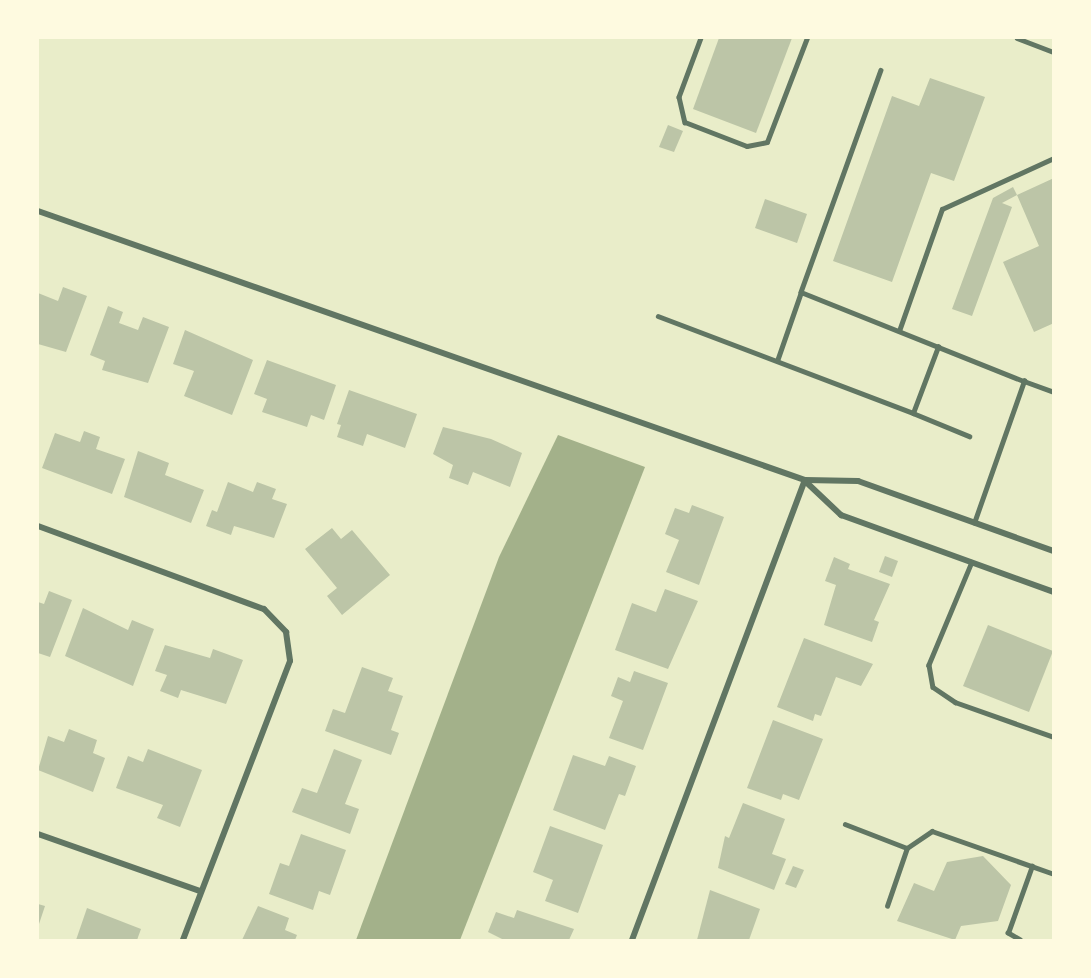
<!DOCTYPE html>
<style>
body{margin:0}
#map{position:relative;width:1091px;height:978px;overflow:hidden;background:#e9edc9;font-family:Signika,sans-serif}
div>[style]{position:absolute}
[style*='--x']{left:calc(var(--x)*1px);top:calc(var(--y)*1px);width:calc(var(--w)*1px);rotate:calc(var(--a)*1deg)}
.water>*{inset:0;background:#a3b18a}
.building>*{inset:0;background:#bcc5a7}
.service>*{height:4.5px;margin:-2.25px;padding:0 2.25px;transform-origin:2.25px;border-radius:2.25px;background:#617663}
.minor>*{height:6px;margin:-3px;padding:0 3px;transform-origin:3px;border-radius:3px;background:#617663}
span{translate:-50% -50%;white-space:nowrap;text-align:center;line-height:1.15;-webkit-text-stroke:4.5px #fefae0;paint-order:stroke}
.frame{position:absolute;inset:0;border:39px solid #fefae0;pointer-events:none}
</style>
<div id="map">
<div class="water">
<i style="clip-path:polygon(558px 435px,645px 467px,460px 940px,356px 940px,499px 557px)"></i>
</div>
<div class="building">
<i style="clip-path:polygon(719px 38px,792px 38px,756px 133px,693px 109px)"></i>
<i style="clip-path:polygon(930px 78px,985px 97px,954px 181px,931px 173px,892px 282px,833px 261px,892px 96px,919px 106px)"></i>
<i style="clip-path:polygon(668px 125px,683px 131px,674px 152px,659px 147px)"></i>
<i style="clip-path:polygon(1054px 178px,1054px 323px,1034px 332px,1003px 262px,1039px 246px,1017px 195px)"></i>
<i style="clip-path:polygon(1013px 187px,1017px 195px,1002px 203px,1012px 207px,972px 316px,952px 309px,993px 198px)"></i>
<i style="clip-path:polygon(765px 199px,807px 214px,797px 243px,755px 228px)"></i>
<i style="clip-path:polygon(63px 287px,87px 296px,66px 352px,38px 344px,38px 293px,58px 301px)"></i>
<i style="clip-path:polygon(108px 306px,123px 312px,119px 323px,138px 330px,143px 317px,169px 327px,148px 383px,102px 370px,105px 361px,90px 355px)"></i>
<i style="clip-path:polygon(185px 330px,253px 360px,232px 415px,184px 396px,194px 371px,173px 364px)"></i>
<i style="clip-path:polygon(267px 360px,336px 385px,324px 420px,311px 415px,307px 427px,262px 412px,267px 399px,254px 394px)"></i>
<i style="clip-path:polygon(349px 390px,417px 414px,405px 448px,367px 434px,363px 446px,337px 437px,341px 425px,337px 424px)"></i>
<i style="clip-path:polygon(443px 427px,491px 439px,522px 453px,510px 487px,473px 472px,468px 485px,449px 478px,453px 465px,433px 454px)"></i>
<i style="clip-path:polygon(84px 431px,100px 437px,96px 449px,125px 459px,112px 494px,42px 468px,55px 433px,80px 442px)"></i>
<i style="clip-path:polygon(138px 451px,169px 463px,165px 475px,204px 490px,191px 523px,124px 497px)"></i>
<i style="clip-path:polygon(228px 482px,253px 492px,257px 482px,276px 489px,272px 499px,287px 504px,274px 538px,234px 526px,231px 535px,206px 526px,212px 510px,217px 512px)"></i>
<i style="clip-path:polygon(692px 505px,724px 517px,699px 585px,666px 572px,679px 540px,665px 534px,675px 508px,689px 513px)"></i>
<i style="clip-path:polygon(332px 528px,341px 539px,352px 530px,390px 575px,342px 615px,327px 596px,337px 588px,305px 549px)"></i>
<i style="clip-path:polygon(885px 556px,898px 561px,892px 577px,879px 572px)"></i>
<i style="clip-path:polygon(834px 557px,850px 564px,848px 569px,890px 584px,874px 620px,879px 622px,872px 642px,824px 625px,836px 585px,825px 581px)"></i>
<i style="clip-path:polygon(665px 589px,698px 601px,668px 669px,615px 650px,632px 603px,656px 612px)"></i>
<i style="clip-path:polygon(49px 591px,72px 600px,50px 657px,38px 653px,38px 602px,44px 604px)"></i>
<i style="clip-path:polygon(83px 608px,128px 630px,132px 620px,154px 629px,133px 686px,65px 656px)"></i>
<i style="clip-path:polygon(988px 625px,1053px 651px,1029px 712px,963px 686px)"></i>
<i style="clip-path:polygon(804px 638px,873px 664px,861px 686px,836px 677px,821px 716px,815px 714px,813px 721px,777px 707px)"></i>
<i style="clip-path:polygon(165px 645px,210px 658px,213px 649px,243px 660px,226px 704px,181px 690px,178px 698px,160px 691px,167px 675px,155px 671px)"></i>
<i style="clip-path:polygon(362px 667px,393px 678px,388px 691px,403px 696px,391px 730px,399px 733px,391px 755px,325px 731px,333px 709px,345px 713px)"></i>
<i style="clip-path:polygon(634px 671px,668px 683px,643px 750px,609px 738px,623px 701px,611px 696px,618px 677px,630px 682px)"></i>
<i style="clip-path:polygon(773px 720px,823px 739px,799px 800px,783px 794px,781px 800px,747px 788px)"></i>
<i style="clip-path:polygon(69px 729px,97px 740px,93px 753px,105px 758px,93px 792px,38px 770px,48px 736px,64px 742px)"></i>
<i style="clip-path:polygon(148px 749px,202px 770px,180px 827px,157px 818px,163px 805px,116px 788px,128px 756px,143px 762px)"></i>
<i style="clip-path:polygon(334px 749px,362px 760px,345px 804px,359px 809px,350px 834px,292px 812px,302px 788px,317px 793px)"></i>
<i style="clip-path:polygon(573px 755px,605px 766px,609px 756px,636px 766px,625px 796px,619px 794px,605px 830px,553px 810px)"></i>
<i style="clip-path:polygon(743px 803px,785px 819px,772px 854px,786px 859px,774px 890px,718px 868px,725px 836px,729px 838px)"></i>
<i style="clip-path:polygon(550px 826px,603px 845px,578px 913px,545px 901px,553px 880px,533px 872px)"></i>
<i style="clip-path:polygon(301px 834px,346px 850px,330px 895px,319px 891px,313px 910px,269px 894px,280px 863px,289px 866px)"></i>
<i style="clip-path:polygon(983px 856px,1011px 885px,998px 921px,961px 926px,955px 940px,897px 921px,914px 883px,934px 891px,947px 862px)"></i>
<i style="clip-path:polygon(793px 866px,804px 870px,796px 888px,785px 884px)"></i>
<i style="clip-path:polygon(710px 890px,760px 909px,749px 940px,697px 940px)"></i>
<i style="clip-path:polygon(38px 904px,45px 906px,38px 927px)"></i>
<i style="clip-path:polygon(258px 906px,289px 918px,285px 930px,297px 935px,295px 940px,242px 940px)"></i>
<i style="clip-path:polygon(87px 908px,141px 929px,137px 940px,76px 940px)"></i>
<i style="clip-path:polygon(517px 910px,574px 929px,569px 940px,504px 940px,488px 932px,496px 912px,514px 918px)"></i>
</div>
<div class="service">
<i style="--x:701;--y:38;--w:63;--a:110.4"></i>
<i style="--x:679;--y:97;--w:26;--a:77"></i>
<i style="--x:685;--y:122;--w:66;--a:21.2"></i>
<i style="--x:747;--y:146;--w:20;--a:-11"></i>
<i style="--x:767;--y:142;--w:111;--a:-69"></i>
<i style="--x:1017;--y:38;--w:40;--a:21"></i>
<i style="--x:881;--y:70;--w:236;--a:109.8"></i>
<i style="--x:801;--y:292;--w:240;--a:21.8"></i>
<i style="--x:658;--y:316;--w:273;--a:20.8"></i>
<i style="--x:913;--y:413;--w:71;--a:-69.3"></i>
<i style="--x:899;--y:331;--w:129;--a:-70.6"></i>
<i style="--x:942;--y:209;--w:123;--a:-24.5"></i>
<i style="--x:777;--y:361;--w:73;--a:-70.8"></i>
<i style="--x:913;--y:413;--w:61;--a:22.3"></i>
<i style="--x:974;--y:523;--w:151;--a:-70.6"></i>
<i style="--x:1024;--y:381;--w:32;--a:20"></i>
<i style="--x:972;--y:562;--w:112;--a:112.7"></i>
<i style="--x:929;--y:665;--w:22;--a:80"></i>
<i style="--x:933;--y:687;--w:27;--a:34"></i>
<i style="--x:955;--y:702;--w:105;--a:19.5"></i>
<i style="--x:845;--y:824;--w:66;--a:21.2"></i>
<i style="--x:907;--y:848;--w:30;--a:-34"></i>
<i style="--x:932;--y:831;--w:129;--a:19.4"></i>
<i style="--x:887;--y:906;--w:61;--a:-71"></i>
<i style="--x:1020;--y:940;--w:14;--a:-150"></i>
<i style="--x:1008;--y:933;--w:71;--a:-70.3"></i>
</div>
<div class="minor">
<i style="--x:38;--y:211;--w:813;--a:19.33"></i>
<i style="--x:805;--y:480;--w:53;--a:1.1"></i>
<i style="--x:858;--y:481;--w:208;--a:19.7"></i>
<i style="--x:805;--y:481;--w:50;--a:43.4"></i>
<i style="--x:841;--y:515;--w:226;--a:19.9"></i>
<i style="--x:38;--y:526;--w:241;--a:20.2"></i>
<i style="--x:264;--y:609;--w:32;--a:46"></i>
<i style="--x:286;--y:632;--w:29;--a:82"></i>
<i style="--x:290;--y:661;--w:299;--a:111"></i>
<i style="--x:38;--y:834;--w:172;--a:19.4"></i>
<i style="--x:632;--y:940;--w:491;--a:-69.4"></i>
</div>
<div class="frame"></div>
</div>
